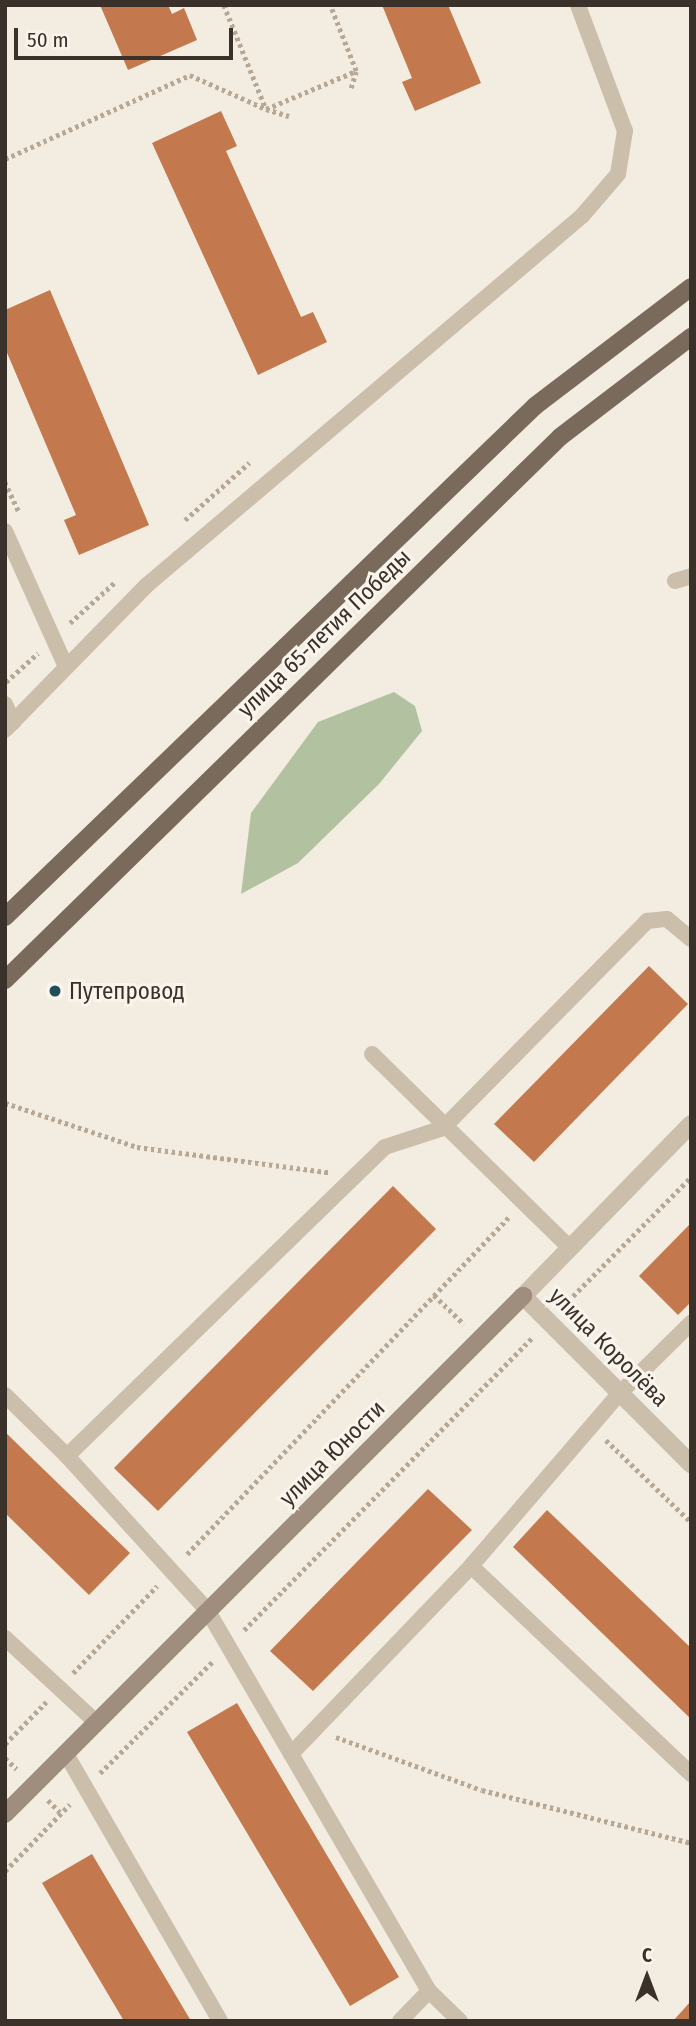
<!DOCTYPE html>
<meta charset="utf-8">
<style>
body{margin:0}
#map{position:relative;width:696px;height:2026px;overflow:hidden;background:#f3ece0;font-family:"Fira Sans Condensed",sans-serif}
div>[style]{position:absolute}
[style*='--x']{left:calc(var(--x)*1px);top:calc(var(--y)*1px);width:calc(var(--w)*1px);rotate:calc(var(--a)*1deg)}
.green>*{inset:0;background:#b2c2a0}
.building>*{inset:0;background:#c3784d}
.path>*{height:4.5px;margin-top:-2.25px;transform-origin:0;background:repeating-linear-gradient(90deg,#b7a896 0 3.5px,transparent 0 7px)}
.service>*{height:16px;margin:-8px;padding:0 8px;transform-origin:8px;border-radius:8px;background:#cbbeab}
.tertiary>*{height:18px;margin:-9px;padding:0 9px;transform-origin:9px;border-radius:9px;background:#cbbeab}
.secondary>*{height:18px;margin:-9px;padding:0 9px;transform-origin:9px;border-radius:9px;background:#9f8d7d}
.primary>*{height:18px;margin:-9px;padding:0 9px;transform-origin:9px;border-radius:9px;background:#7a6a5c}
.dots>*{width:19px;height:19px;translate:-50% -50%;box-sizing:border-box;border:4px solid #faf5ec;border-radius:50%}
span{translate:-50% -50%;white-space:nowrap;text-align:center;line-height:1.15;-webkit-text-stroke:6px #faf5ec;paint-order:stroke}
.street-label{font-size:23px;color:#39312a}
.poi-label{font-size:23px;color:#39312a}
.left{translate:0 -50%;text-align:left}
.frame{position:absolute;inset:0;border:7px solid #39312a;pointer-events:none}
.north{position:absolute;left:612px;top:1942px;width:70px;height:70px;-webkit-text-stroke:5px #faf5ec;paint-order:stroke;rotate:0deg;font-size:19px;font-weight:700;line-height:28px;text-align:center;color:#39312a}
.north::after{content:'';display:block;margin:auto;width:24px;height:32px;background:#39312a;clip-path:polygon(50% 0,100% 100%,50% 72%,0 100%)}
.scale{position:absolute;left:14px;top:28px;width:219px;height:32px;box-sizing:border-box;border:4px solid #39312a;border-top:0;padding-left:9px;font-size:21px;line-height:24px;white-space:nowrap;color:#39312a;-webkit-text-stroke:5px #faf5ec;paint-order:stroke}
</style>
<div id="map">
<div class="green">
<i style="clip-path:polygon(394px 692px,415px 706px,422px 731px,379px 784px,298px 863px,241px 894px,251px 813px,318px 722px)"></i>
</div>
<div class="building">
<i style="clip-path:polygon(100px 5px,168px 5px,172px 14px,184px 8px,197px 40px,128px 70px)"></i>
<i style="clip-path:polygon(382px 5px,448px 5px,481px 83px,415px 111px,402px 82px,412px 78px)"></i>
<i style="clip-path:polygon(221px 111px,237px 146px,226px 151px,301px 317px,313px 312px,327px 342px,258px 375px,152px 143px)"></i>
<i style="clip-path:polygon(50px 290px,149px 525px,79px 555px,64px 520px,76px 515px,5px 348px,5px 310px)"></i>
<i style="clip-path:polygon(649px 966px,688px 1004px,534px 1162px,494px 1124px)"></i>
<i style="clip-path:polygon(393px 1186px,436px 1229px,158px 1511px,114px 1468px)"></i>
<i style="clip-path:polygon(691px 1223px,691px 1302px,678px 1315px,639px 1276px)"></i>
<i style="clip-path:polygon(5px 1432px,130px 1553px,89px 1595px,5px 1513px)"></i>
<i style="clip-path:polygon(428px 1489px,472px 1530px,313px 1691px,270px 1651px)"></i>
<i style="clip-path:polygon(547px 1510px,691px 1648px,691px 1719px,513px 1547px)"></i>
<i style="clip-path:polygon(237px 1703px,399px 1977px,350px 2006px,187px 1732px)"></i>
<i style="clip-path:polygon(92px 1854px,191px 2021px,124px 2021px,42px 1883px)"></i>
<i style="clip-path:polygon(691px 2001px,691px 2021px,673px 2021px)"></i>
</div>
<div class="path">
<i style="--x:224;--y:5;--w:112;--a:68"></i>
<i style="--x:266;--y:109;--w:24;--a:17"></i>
<i style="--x:351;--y:88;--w:17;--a:-73"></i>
<i style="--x:5;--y:159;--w:203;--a:-24.4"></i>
<i style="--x:190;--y:75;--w:83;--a:24.1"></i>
<i style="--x:266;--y:109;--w:98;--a:-22.9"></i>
<i style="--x:356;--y:71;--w:71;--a:-111.5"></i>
<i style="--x:5;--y:482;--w:35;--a:65"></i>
<i style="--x:185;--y:520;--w:86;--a:-41.7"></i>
<i style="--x:70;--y:623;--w:61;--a:-42.3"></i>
<i style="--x:6;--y:682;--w:43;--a:-42.2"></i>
<i style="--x:5;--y:1103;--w:139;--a:18.4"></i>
<i style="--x:137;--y:1147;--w:193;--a:7.5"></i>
<i style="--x:434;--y:1295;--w:42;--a:44"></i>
<i style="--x:563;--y:1306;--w:182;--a:-45.2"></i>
<i style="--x:606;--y:1440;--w:118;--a:44"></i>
<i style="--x:187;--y:1554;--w:468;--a:-46.3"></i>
<i style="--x:244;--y:1630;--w:412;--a:-45.4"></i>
<i style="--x:73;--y:1673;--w:121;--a:-46"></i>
<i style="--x:336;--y:1737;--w:155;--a:20"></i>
<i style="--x:482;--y:1790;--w:216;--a:14.2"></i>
<i style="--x:5;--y:1744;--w:59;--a:-45.7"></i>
<i style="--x:5;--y:1758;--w:16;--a:43"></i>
<i style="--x:100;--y:1773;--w:159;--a:-44.7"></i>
<i style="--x:48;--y:1800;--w:18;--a:45"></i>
<i style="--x:5;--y:1871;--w:93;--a:-45.9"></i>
</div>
<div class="service">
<i style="--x:5;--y:531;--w:149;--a:65.8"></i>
<i style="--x:675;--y:581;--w:17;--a:-17"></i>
<i style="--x:5;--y:704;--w:20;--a:66"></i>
<i style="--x:5;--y:730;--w:203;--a:-45.6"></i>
<i style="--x:147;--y:585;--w:570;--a:-40.31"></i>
<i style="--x:582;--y:216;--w:55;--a:-49.4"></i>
<i style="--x:618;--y:174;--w:44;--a:-80.8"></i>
<i style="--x:625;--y:131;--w:134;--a:-110.5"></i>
<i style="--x:372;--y:1054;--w:276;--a:44.4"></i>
<i style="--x:5;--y:1395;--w:87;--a:44.5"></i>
<i style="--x:471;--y:1566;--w:228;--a:-49.3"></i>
<i style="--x:620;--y:1393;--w:100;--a:-44.6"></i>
<i style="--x:5;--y:1638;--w:125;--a:42.7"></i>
<i style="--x:66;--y:1754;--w:308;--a:60"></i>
<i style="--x:291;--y:1754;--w:260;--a:-46.2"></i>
<i style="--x:471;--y:1566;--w:303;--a:43.4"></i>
<i style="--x:429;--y:1991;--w:43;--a:44.1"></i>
<i style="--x:400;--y:2021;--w:42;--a:-46"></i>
<i style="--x:429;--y:1991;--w:440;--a:-120.2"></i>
<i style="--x:208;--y:1611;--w:210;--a:-132.3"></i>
<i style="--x:67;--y:1456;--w:443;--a:-44.2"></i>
<i style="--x:385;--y:1147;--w:61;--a:-18.1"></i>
<i style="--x:443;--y:1128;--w:291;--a:-45.4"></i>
<i style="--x:647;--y:921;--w:20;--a:-6"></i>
<i style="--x:667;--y:919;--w:31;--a:40"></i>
</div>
<div class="tertiary">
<i style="--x:691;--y:1124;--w:240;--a:134.3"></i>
<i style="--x:523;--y:1296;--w:238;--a:45"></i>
</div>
<div class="secondary">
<i style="--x:5;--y:1814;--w:733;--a:-45"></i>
</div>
<div class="primary">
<i style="--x:5;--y:917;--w:736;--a:-43.95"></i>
<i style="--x:535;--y:406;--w:196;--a:-37.3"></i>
<i style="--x:5;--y:980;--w:776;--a:-44.37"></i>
<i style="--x:560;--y:437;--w:165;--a:-37.4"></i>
</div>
<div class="dots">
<i style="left:55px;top:991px;background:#204f5a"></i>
</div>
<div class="street-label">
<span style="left:324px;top:633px;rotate:-44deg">улица 65-летия Победы</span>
<span style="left:609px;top:1347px;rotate:45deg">улица Королёва</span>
<span style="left:332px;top:1453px;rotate:-45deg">улица Юности</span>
</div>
<div class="poi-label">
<span class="left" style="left:69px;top:991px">Путепровод</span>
</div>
<div class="frame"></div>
<div class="north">С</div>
<div class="scale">50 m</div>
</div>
